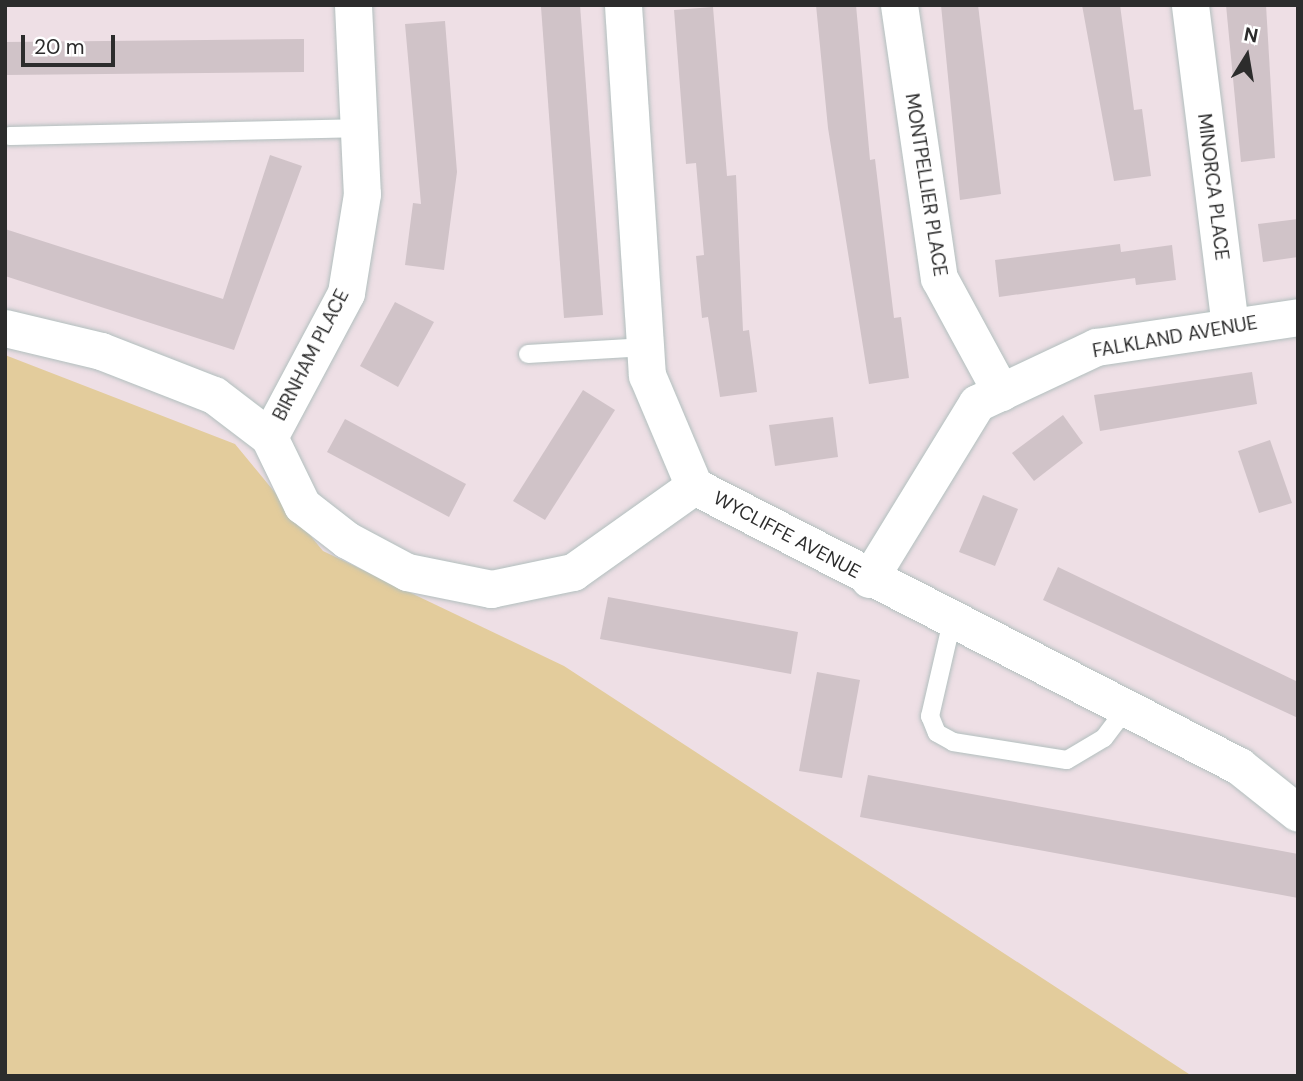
<!DOCTYPE html>
<style>
body{margin:0}
#map{position:relative;width:1303px;height:1081px;overflow:hidden;background:#eedfe5;font-family:"DM Sans",sans-serif}
div>[style]{position:absolute}
[style*='--x']{left:calc(var(--x)*1px);top:calc(var(--y)*1px);width:calc(var(--w)*1px);rotate:calc(var(--a)*1deg)}
.green>*{inset:0;background:#e3cc9c}
.building>*{inset:0;background:#d0c3c8}
.roads{filter:drop-shadow(0 0 2px #b2bfbe) drop-shadow(0 0 2px #b2bfbe)}
.lane>*{height:18px;margin:-9px;padding:0 9px;transform-origin:9px;border-radius:9px;background:#fff}
.street>*{height:37px;margin:-18.5px;padding:0 18.5px;transform-origin:18.5px;border-radius:18.5px;background:#fff}
span{translate:-50% -50%;white-space:nowrap;text-align:center;line-height:1.15;-webkit-text-stroke:6px #fff;paint-order:stroke}
.street-label{font-size:19px;color:#2c2c2c}
.frame{position:absolute;inset:0;border:7px solid #2c2c2c;pointer-events:none}
.north{position:absolute;left:1212px;top:21px;width:70px;height:70px;-webkit-text-stroke:5px #fff;paint-order:stroke;rotate:11deg;font-size:19px;font-weight:700;line-height:28px;text-align:center;color:#2c2c2c}
.north::after{content:'';display:block;margin:auto;width:24px;height:32px;background:#2c2c2c;clip-path:polygon(50% 0,100% 100%,50% 72%,0 100%)}
.scale{position:absolute;left:21px;top:35px;width:94px;height:32px;box-sizing:border-box;border:4px solid #2c2c2c;border-top:0;padding-left:9px;font-size:21px;line-height:24px;white-space:nowrap;color:#2c2c2c;-webkit-text-stroke:5px #fff;paint-order:stroke}
</style>
<div id="map">
<div class="green">
<i style="clip-path:polygon(5px 355px,235px 444px,323px 551px,564px 666px,1192px 1076px,5px 1076px)"></i>
</div>
<div class="building">
<i style="clip-path:polygon(580px 5px,603px 315px,564px 318px,541px 7px)"></i>
<i style="clip-path:polygon(816px 5px,856px 5px,870px 160px,875px 159px,894px 318px,901px 317px,909px 378px,869px 384px,828px 128px)"></i>
<i style="clip-path:polygon(941px 5px,978px 5px,1001px 194px,960px 200px)"></i>
<i style="clip-path:polygon(1082px 5px,1120px 5px,1134px 110px,1142px 109px,1151px 176px,1114px 181px)"></i>
<i style="clip-path:polygon(1226px 5px,1266px 5px,1275px 158px,1241px 162px)"></i>
<i style="clip-path:polygon(713px 7px,727px 176px,736px 175px,743px 331px,749px 330px,757px 392px,720px 397px,708px 317px,702px 318px,696px 256px,704px 255px,696px 163px,686px 164px,674px 10px)"></i>
<i style="clip-path:polygon(445px 21px,457px 172px,444px 270px,405px 265px,413px 203px,421px 204px,405px 24px)"></i>
<i style="clip-path:polygon(304px 39px,304px 72px,5px 75px,5px 42px)"></i>
<i style="clip-path:polygon(270px 155px,302px 166px,234px 350px,5px 276px,5px 229px,223px 299px)"></i>
<i style="clip-path:polygon(1298px 219px,1298px 257px,1263px 262px,1258px 224px)"></i>
<i style="clip-path:polygon(1120px 244px,1121px 252px,1172px 245px,1176px 280px,1136px 285px,1135px 278px,999px 297px,995px 260px)"></i>
<i style="clip-path:polygon(395px 302px,434px 322px,398px 387px,360px 366px)"></i>
<i style="clip-path:polygon(1252px 372px,1257px 404px,1100px 431px,1094px 395px)"></i>
<i style="clip-path:polygon(583px 390px,615px 410px,545px 520px,513px 501px)"></i>
<i style="clip-path:polygon(1063px 415px,1083px 443px,1034px 481px,1012px 453px)"></i>
<i style="clip-path:polygon(833px 417px,838px 457px,775px 466px,769px 425px)"></i>
<i style="clip-path:polygon(345px 419px,466px 484px,449px 517px,327px 452px)"></i>
<i style="clip-path:polygon(1270px 440px,1292px 503px,1259px 513px,1238px 451px)"></i>
<i style="clip-path:polygon(983px 495px,1018px 509px,995px 566px,959px 552px)"></i>
<i style="clip-path:polygon(1058px 567px,1298px 682px,1298px 718px,1043px 600px)"></i>
<i style="clip-path:polygon(608px 597px,798px 632px,791px 674px,600px 639px)"></i>
<i style="clip-path:polygon(817px 672px,860px 680px,842px 778px,799px 771px)"></i>
<i style="clip-path:polygon(868px 775px,1298px 854px,1298px 898px,860px 817px)"></i>
</div>
<div class="roads">
<div class="lane">
<i style="--x:9;--y:136;--w:348;--a:-1.3"></i>
<i style="--x:528;--y:354;--w:118;--a:-3.4"></i>
<i style="--x:952;--y:621;--w:98;--a:103"></i>
<i style="--x:930;--y:716;--w:18;--a:68"></i>
<i style="--x:937;--y:733;--w:18;--a:29"></i>
<i style="--x:953;--y:742;--w:115;--a:9"></i>
<i style="--x:1067;--y:760;--w:43;--a:-30.7"></i>
<i style="--x:1104;--y:738;--w:36;--a:-53"></i>
</div>
<div class="street">
<i style="--x:353;--y:5;--w:189;--a:87.3"></i>
<i style="--x:362;--y:194;--w:100;--a:99.2"></i>
<i style="--x:346;--y:293;--w:163;--a:118.1"></i>
<i style="--x:269;--y:437;--w:76;--a:64.1"></i>
<i style="--x:302;--y:505;--w:57;--a:37.9"></i>
<i style="--x:347;--y:540;--w:68;--a:28.1"></i>
<i style="--x:407;--y:572;--w:86;--a:11.4"></i>
<i style="--x:491;--y:589;--w:84;--a:-11.7"></i>
<i style="--x:573;--y:572;--w:148;--a:-35.4"></i>
<i style="--x:623;--y:5;--w:371;--a:86.3"></i>
<i style="--x:647;--y:375;--w:121;--a:67.1"></i>
<i style="--x:694;--y:486;--w:613;--a:27.19"></i>
<i style="--x:1239;--y:766;--w:75;--a:38.5"></i>
<i style="--x:899;--y:5;--w:276;--a:81.7"></i>
<i style="--x:939;--y:278;--w:130;--a:61.5"></i>
<i style="--x:1190;--y:5;--w:324;--a:82.9"></i>
<i style="--x:5;--y:328;--w:99;--a:13.5"></i>
<i style="--x:101;--y:351;--w:121;--a:21.3"></i>
<i style="--x:214;--y:395;--w:69;--a:37.4"></i>
<i style="--x:869;--y:579;--w:206;--a:-58.5"></i>
<i style="--x:977;--y:403;--w:132;--a:-25.2"></i>
<i style="--x:1096;--y:347;--w:204;--a:-8.4"></i>
</div>
</div>
<div class="street-label">
<span style="left:926px;top:185px;rotate:81deg">MONTPELLIER PLACE</span>
<span style="left:1213px;top:187px;rotate:83deg">MINORCA PLACE</span>
<span style="left:1175px;top:337px;rotate:-10deg">FALKLAND AVENUE</span>
<span style="left:311px;top:355px;rotate:-63deg">BIRNHAM PLACE</span>
<span style="left:787px;top:535px;rotate:28deg">WYCLIFFE AVENUE</span>
</div>
<div class="frame"></div>
<div class="north">N</div>
<div class="scale">20 m</div>
</div>
